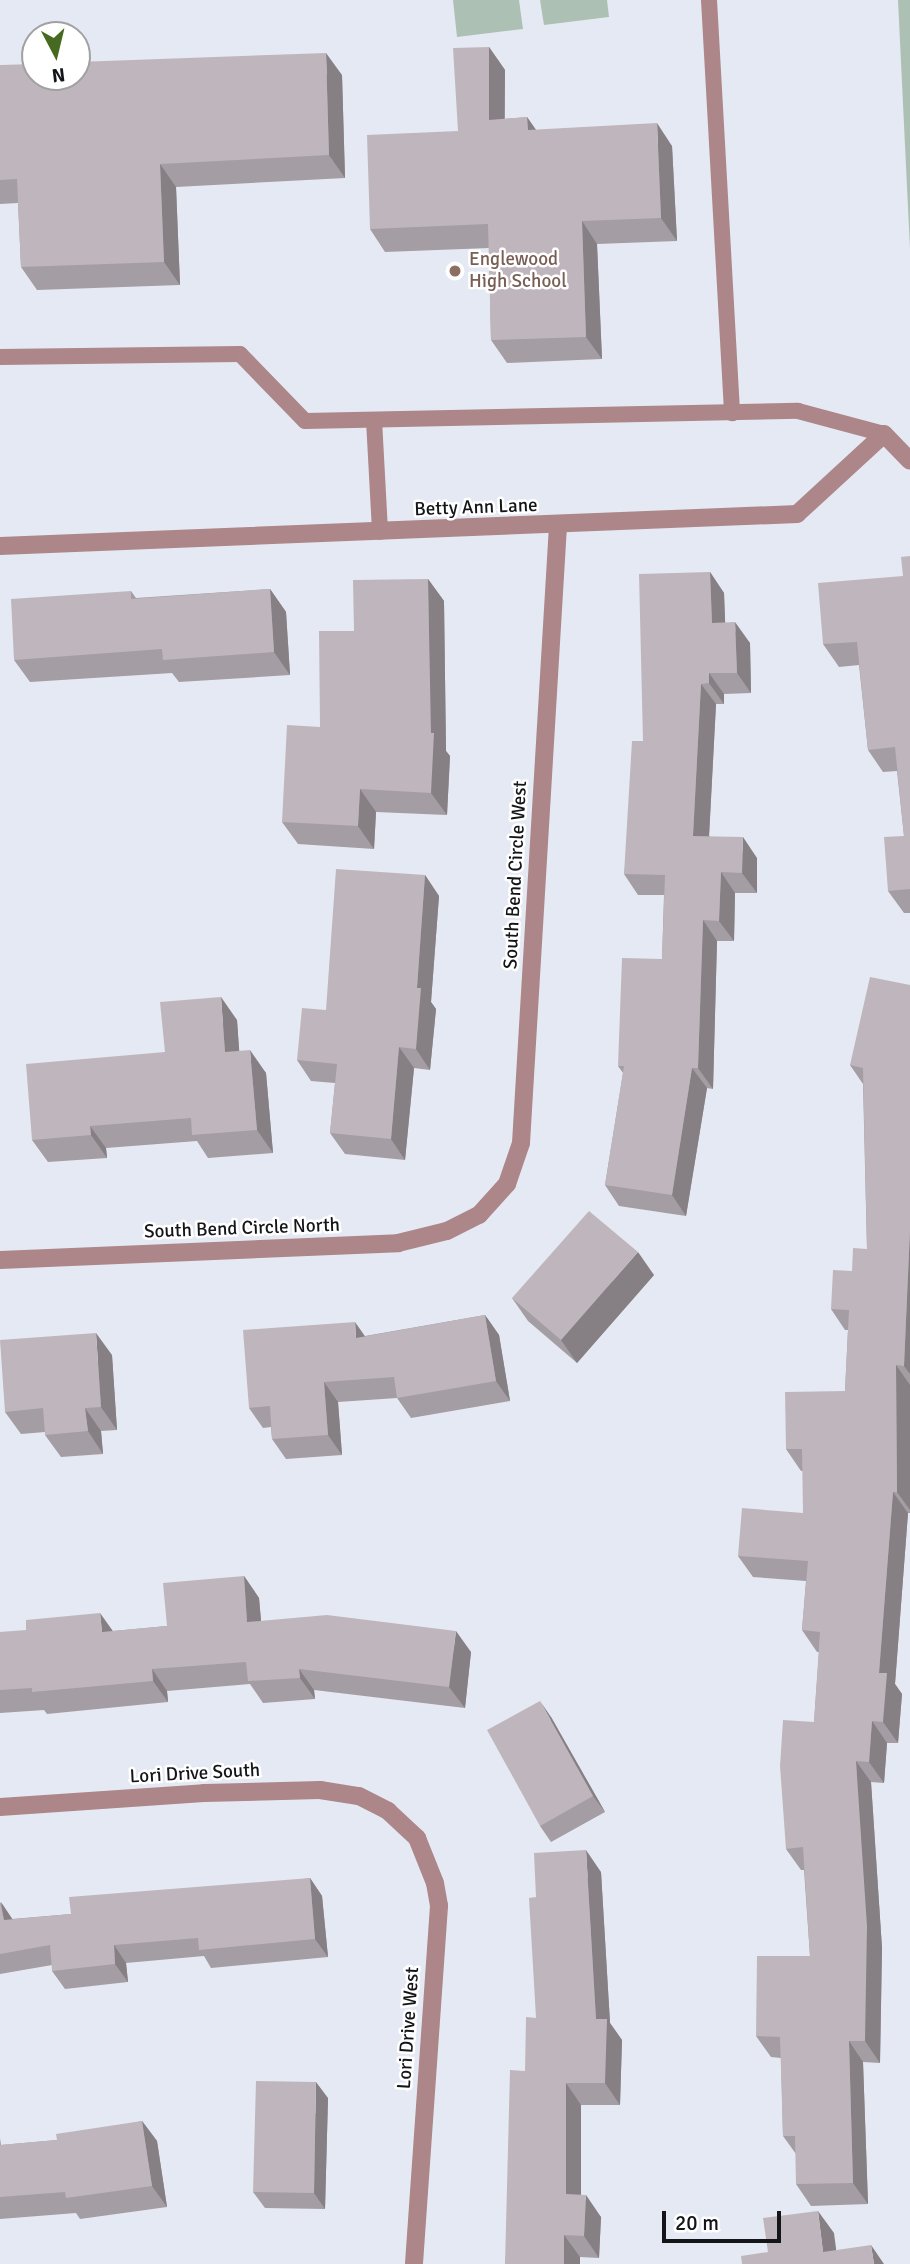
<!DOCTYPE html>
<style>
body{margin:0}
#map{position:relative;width:910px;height:2264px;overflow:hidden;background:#e5e9f3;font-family:Signika,sans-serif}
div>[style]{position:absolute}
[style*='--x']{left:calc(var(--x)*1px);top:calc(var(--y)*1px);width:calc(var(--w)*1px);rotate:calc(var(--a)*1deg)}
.green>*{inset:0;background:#acc1b4}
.service>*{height:16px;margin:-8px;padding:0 8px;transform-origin:8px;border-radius:8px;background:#ac8688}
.pedestrian>*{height:18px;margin:-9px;padding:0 9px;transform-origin:9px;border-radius:9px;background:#ac8688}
.minor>*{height:18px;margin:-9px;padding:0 9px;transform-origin:9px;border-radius:9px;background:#ac8688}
.wall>*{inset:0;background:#a49da3}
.shaded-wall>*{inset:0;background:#867f84}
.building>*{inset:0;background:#bfb6bd}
.dots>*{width:19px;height:19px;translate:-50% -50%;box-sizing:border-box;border:4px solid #fff;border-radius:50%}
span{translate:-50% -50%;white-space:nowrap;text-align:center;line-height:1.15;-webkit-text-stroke:5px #fff;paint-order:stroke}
.education-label{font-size:19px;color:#785e54}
.left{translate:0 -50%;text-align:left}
.street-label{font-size:19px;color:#131518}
.north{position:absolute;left:21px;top:21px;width:70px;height:70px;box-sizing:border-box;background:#fff;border:2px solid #a1a1a3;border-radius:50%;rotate:173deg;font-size:19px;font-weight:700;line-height:28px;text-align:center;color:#131518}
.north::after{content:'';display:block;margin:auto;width:24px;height:32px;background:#476a21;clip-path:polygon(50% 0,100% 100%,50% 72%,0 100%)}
.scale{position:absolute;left:662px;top:2211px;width:119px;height:32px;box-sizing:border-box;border:4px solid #131518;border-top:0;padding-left:9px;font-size:21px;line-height:24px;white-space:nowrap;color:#131518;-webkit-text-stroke:5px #fff;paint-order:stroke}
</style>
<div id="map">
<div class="green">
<i style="clip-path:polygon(453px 0,519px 0,523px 29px,457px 37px)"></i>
<i style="clip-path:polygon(540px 0,607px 0,609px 17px,544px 25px)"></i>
<i style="clip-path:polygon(898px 0,910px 0,910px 249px)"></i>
</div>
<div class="service">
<i style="--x:709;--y:0;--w:414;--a:86.8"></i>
<i style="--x:0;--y:357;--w:240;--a:-0.7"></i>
<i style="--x:240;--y:354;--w:93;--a:45.9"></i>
<i style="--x:305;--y:421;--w:493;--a:-1.2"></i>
<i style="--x:798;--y:411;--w:89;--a:15"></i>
<i style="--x:374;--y:420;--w:112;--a:86.9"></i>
</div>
<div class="pedestrian">
<i style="--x:884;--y:434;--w:37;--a:46"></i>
</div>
<div class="minor">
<i style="--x:0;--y:546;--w:798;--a:-2.3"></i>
<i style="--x:797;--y:514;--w:118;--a:-42.6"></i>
<i style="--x:0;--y:1260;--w:398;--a:-2.4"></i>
<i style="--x:398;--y:1243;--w:50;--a:-13.8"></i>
<i style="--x:447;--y:1231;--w:36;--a:-27"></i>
<i style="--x:479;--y:1215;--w:42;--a:-47.9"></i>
<i style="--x:507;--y:1184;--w:43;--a:-71.1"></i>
<i style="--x:521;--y:1143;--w:618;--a:-86.57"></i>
<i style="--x:0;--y:1807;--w:204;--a:-3.9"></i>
<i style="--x:204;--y:1793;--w:116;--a:-1.5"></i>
<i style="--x:320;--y:1790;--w:39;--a:9"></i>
<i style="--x:359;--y:1796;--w:33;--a:27"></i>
<i style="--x:388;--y:1811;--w:40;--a:43"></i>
<i style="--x:417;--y:1838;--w:48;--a:68.2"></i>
<i style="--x:435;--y:1883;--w:23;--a:80"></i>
<i style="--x:439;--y:1906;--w:359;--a:94"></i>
</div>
<div class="wall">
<i style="clip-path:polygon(489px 47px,505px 70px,505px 119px,527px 117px,536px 130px,672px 146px,677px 241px,597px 244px,602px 359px,507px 363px,491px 340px,489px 248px,385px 252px,370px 229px,458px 131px)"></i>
<i style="clip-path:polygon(0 65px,342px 75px,345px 178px,176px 187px,180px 285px,37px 290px,21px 267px,18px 203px,0 204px)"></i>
<i style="clip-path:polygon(910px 556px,910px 913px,904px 913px,888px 891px,904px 836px,897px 771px,883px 772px,868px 750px,859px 665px,839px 667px,823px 644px,903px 576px)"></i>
<i style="clip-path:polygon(710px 572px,724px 593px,725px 623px,750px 643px,751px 693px,724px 694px,724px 704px,716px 704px,709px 836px,757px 858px,757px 893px,735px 893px,734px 941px,717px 941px,713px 1089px,707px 1088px,686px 1216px,619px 1206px,605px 1185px,623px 1073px,618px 1066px,662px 959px,664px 895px,638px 895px,624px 874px,643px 741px)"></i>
<i style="clip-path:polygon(428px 579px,444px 601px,446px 751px,450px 756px,447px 815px,376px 812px,374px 849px,298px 844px,282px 822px,320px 727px,354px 631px)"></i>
<i style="clip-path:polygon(270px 589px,286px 612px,290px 675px,179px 682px,172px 673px,30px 682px,14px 660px,131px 591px,136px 598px)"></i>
<i style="clip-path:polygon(425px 875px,439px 896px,431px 1002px,436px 1009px,430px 1070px,414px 1068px,405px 1160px,345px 1154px,330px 1133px,335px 1083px,311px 1081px,297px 1060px,326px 1010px)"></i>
<i style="clip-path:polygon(910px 985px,910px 1513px,908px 1513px,895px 1684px,902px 1694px,898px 1743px,887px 1743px,884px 1783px,871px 1782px,882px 1948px,880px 2063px,863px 2062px,868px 2204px,811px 2206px,796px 2184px,796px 2154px,783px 2136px,781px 2058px,771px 2057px,756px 2036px,810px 1956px,804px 1870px,801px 1870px,786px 1849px,814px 1722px,819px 1652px,817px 1652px,802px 1630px,806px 1581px,753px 1577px,738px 1556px,803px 1513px,803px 1471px,801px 1471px,786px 1449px,845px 1391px,848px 1330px,845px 1330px,831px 1309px,852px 1271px,867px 1249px,863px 1084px,850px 1065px)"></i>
<i style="clip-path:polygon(237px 1020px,239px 1051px,266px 1073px,273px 1153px,208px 1158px,197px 1141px,106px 1148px,107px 1158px,48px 1162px,32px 1140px,165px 1052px)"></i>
<i style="clip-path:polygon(654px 1275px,577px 1363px,528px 1321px,512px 1298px)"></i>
<i style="clip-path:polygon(485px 1315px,499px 1335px,510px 1401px,411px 1418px,397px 1398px,338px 1402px,342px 1455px,286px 1459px,272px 1439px,271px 1427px,263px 1428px,249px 1408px,365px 1336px)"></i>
<i style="clip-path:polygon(112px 1355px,117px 1430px,101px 1431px,103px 1454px,61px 1457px,45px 1435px,45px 1432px,21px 1434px,5px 1412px)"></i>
<i style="clip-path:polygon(244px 1576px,259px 1598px,261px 1621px,471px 1652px,465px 1708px,314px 1690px,315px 1699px,263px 1703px,250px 1684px,167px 1691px,168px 1702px,47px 1714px,44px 1710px,0 1713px,0 1632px,113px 1631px,167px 1626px)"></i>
<i style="clip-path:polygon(551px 1717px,605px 1812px,551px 1842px,540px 1826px)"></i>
<i style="clip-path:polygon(601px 1872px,610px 2023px,622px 2040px,620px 2105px,581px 2105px,581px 2195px,601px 2217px,599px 2258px,580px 2257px,580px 2264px,505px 2264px,525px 2071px,536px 2018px,536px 1897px)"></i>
<i style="clip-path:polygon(310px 1878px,322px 1896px,328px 1957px,211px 1968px,204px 1956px,126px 1963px,128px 1982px,65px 1989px,52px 1971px,52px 1965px,0 1974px,0 1902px,12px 1919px,71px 1914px)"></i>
<i style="clip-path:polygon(328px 2098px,325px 2209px,265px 2208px,253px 2192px)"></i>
<i style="clip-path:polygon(142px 2121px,157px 2141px,167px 2207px,80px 2219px,76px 2213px,0 2219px,0 2138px,1px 2145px,57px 2140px)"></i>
</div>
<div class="shaded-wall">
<i style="clip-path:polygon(489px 47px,505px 70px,504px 143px,489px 120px)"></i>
<i style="clip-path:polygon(326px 53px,342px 75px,345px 178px,329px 155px)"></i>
<i style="clip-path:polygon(527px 117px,543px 140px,528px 130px)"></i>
<i style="clip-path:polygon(657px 123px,672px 146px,677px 241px,661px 218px)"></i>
<i style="clip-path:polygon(160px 164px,176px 187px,180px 285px,164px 262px)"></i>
<i style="clip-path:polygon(582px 221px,597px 244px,602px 359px,586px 337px)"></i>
<i style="clip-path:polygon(710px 572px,724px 593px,726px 644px,712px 623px)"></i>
<i style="clip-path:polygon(428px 579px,444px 601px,446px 751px,450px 756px,447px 815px,431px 793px)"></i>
<i style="clip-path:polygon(270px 589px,286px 612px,290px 675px,274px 652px)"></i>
<i style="clip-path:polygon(735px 622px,750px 643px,751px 693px,737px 673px)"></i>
<i style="clip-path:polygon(709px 673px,724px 694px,724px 704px,709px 683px)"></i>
<i style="clip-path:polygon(701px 684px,716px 704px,708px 856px,693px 836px)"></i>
<i style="clip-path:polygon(360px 789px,376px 812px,374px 849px,358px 826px)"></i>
<i style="clip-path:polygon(743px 837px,757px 858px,757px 893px,742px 873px)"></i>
<i style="clip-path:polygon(721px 872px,735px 893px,734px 941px,719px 921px)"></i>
<i style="clip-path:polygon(425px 875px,439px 896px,431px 1002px,436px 1009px,430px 1070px,416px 1049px,417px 988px)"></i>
<i style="clip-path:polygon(703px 920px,717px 941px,713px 1089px,698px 1068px)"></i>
<i style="clip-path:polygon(221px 997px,237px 1020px,241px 1075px,225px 1052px)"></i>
<i style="clip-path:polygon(399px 1047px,414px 1068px,405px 1160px,391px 1139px)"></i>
<i style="clip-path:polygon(250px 1050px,266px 1073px,273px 1153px,257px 1130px)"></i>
<i style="clip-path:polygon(692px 1068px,707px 1088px,686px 1216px,672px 1195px)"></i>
<i style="clip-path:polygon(90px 1126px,106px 1148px,107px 1158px,91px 1135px)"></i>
<i style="clip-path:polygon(910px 1230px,910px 1374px,904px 1366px)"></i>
<i style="clip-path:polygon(638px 1252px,654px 1275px,577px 1363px,561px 1340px)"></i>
<i style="clip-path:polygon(485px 1315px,499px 1335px,510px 1401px,496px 1381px)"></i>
<i style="clip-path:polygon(355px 1322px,369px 1342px,356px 1338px)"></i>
<i style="clip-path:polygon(96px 1333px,112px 1355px,117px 1430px,101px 1407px)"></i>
<i style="clip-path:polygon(896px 1365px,910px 1385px,910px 1510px,897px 1492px)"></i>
<i style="clip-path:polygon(324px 1382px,338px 1402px,342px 1455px,328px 1435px)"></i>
<i style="clip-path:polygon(85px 1408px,101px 1431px,103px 1454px,88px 1431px)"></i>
<i style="clip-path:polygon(893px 1492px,908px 1513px,895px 1684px,902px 1694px,898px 1743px,883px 1722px,879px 1673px)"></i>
<i style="clip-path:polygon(244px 1576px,259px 1598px,263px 1643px,247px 1622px)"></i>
<i style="clip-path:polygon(100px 1613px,115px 1634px,102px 1632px)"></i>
<i style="clip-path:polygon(456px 1631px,471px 1652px,465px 1708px,449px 1687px)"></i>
<i style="clip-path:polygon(152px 1669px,167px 1691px,168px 1702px,153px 1681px)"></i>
<i style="clip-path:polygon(299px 1669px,314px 1690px,315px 1699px,300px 1678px)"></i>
<i style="clip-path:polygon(540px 1701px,551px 1717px,605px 1812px,593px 1796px)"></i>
<i style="clip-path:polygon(872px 1721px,887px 1743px,884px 1783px,869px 1762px)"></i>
<i style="clip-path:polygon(856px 1761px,871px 1782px,882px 1948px,880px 2063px,865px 2041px)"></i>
<i style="clip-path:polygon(586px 1850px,601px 1872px,610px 2023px,622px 2040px,620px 2105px,605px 2083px,596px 2019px)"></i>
<i style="clip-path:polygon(310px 1878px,322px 1896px,328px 1957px,315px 1939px)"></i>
<i style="clip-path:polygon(1px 1902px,13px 1920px,4px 1920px)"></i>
<i style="clip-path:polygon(114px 1945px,126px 1963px,128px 1982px,115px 1964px)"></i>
<i style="clip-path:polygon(849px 2041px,863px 2062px,868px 2204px,853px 2183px)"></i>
<i style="clip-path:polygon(316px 2082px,328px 2098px,325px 2209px,314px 2193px)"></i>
<i style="clip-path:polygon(566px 2083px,581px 2105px,581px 2216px,566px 2194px)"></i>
<i style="clip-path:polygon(142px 2121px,157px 2141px,167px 2207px,152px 2186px)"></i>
<i style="clip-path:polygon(586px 2195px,601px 2217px,599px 2258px,584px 2236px)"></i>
<i style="clip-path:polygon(818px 2211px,834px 2233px,838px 2264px,823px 2252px)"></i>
<i style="clip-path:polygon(564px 2235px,580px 2257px,580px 2264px,564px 2264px)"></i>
<i style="clip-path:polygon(871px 2245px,884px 2264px,874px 2264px)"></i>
</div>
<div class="building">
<i style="clip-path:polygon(489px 47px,489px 120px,527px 117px,528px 130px,657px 123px,661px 218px,582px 221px,586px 337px,491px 340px,488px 224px,370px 229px,367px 135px,458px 131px,453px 48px)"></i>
<i style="clip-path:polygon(326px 53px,329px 155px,160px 164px,164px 262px,21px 267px,17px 179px,0 180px,0 65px,35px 64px,35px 77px,77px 77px,77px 62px)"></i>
<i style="clip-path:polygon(910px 556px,910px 889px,888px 891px,884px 837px,904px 836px,895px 747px,868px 750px,857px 642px,823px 644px,818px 583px,903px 576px,901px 557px)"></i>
<i style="clip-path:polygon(710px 572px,712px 623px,735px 622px,737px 673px,709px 673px,709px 683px,701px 684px,693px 836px,743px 837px,742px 873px,721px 872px,719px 921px,703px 920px,698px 1068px,692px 1068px,672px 1195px,605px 1185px,624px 1066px,618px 1066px,622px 958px,662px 959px,665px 875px,624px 874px,632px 741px,643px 741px,639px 574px)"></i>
<i style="clip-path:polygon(428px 579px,431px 733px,434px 733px,431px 793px,360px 789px,358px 826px,282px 822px,287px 725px,320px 727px,319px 631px,354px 631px,353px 580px)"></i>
<i style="clip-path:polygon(270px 589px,274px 652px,163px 660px,162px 649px,14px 660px,11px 599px,131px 591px,131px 599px)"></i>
<i style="clip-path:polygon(336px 869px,425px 875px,417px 988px,421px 988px,416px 1049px,399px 1047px,391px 1139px,330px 1133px,337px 1064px,297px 1060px,302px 1008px,326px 1010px)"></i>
<i style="clip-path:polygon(870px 977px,910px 985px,910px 1230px,904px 1366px,896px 1365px,897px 1492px,893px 1492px,879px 1673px,887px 1673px,883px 1722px,872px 1721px,869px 1762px,856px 1761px,867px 1926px,865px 2041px,849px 2041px,853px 2183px,796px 2184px,795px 2136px,783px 2136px,780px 2037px,756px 2036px,757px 1956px,810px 1956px,803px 1847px,786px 1849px,780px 1766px,783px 1720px,814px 1722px,820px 1632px,802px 1630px,808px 1561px,738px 1556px,742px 1508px,803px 1513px,802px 1449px,786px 1449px,785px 1392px,845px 1391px,849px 1310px,831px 1309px,833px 1270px,852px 1271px,853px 1248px,867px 1249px,863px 1068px,850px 1065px)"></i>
<i style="clip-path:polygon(221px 997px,225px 1052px,250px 1050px,257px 1130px,192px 1135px,191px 1118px,90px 1126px,91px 1135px,32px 1140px,26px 1064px,165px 1052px,160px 1002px)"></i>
<i style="clip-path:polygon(589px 1211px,638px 1252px,561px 1340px,512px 1298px)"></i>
<i style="clip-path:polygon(485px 1315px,496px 1381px,397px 1398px,394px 1377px,324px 1382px,328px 1435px,272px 1439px,270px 1406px,249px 1408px,243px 1330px,355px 1322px,356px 1338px)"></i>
<i style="clip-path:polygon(96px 1333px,101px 1407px,85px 1408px,88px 1431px,45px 1435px,43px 1408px,5px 1412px,0 1340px)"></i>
<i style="clip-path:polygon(244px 1576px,247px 1622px,327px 1615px,456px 1631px,449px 1687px,299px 1669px,300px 1678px,248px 1681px,246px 1662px,152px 1669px,153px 1681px,32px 1692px,32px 1688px,0 1690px,0 1632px,26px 1630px,26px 1620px,100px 1613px,102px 1632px,167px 1626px,163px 1583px)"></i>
<i style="clip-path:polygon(540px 1701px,593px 1796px,540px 1826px,487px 1730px)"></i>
<i style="clip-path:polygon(586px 1850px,596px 2019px,607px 2019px,605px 2083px,566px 2083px,566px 2194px,586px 2195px,584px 2236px,564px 2235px,564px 2264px,505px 2264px,510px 2070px,525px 2071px,526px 2017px,536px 2018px,529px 1898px,536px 1897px,534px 1853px)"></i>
<i style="clip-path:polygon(310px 1878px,315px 1939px,199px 1950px,198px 1938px,114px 1945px,115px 1964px,52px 1971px,50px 1945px,0 1954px,0 1902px,4px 1920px,71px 1914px,69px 1897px)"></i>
<i style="clip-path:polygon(256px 2081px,316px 2082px,314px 2193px,253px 2192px)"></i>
<i style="clip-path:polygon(142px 2121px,152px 2186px,66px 2198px,65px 2192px,0 2197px,0 2145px,57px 2140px,56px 2134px)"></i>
<i style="clip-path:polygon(818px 2211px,823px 2252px,871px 2245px,874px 2264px,742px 2264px,741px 2256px,768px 2252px,763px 2218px)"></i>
</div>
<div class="dots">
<i style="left:455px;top:271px;background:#8d6e63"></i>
</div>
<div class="education-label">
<span class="left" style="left:469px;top:271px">Englewood<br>High School</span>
</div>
<div class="street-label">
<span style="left:476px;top:508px;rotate:-2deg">Betty Ann Lane</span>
<span style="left:516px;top:875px;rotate:-87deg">South Bend Circle West</span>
<span style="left:242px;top:1229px;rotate:-2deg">South Bend Circle North</span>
<span style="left:195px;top:1774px;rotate:-3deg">Lori Drive South</span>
<span style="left:409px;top:2028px;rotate:-86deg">Lori Drive West</span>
</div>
<div class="north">N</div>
<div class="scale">20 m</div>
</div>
